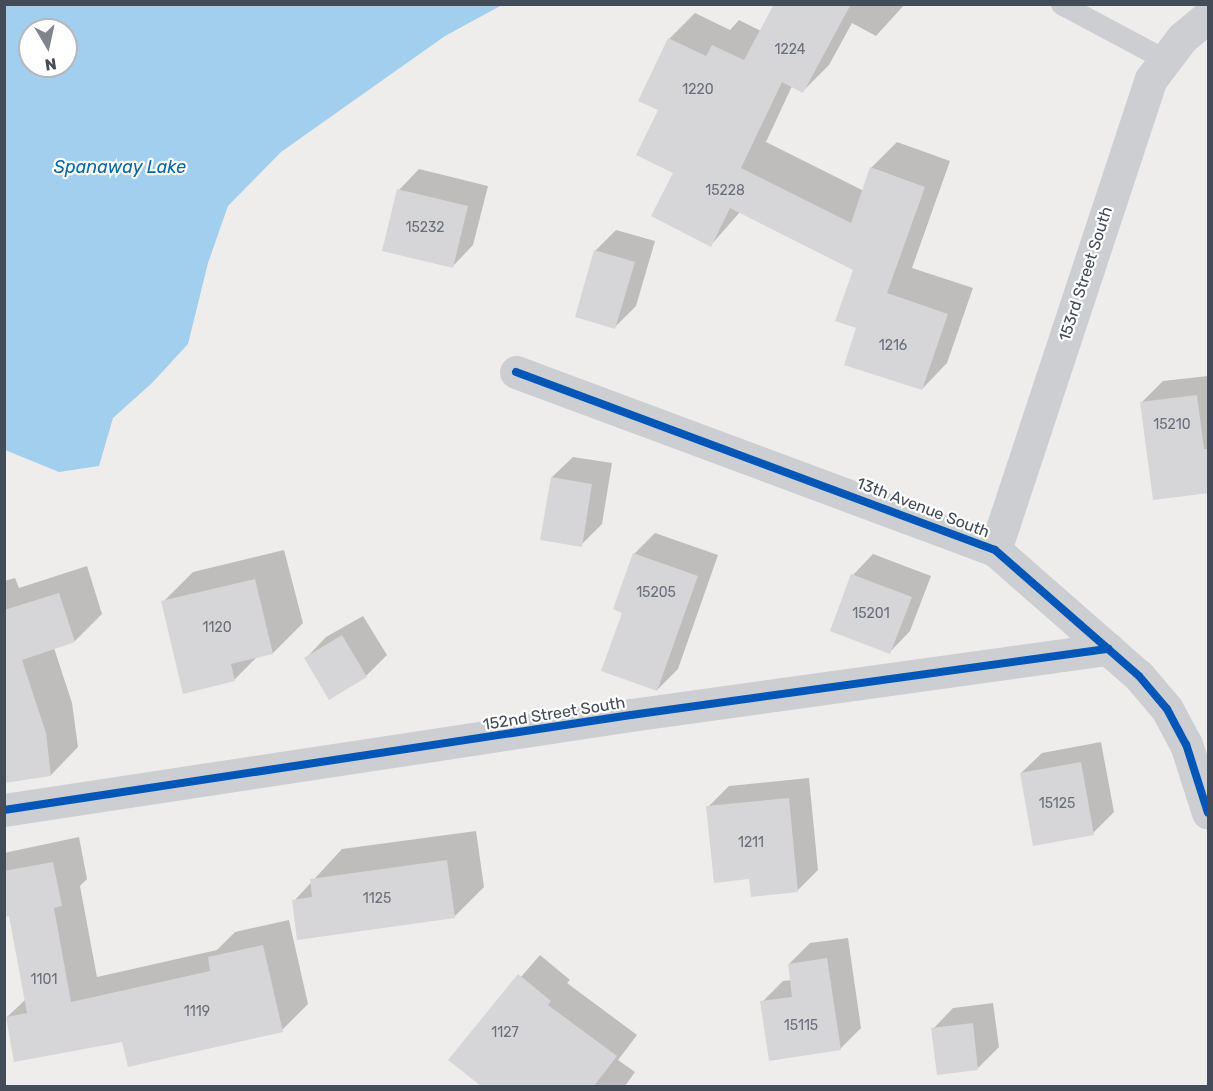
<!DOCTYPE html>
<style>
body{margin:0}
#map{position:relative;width:1213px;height:1091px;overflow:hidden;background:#eeedec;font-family:Rubik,sans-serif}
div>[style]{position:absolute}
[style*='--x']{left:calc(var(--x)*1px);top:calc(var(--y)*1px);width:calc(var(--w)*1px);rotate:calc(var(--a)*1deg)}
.water>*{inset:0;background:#a2cfed}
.shadow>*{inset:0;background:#0003}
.building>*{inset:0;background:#d6d6d8}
.service>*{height:21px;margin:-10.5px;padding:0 10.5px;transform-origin:10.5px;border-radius:10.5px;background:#cdced2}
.minor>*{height:33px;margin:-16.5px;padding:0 16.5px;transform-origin:16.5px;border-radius:16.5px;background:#cdced2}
.cycleway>*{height:8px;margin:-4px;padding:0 4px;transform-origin:4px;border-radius:4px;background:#0057b8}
span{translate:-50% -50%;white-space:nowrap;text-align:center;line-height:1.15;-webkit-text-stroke:4.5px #fff;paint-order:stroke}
.number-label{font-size:14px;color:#6a6f7a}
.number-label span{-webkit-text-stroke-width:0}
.street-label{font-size:16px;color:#444b59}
.water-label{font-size:18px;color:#0867a8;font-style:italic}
.frame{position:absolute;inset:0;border:6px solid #444b59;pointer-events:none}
.north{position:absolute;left:18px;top:18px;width:60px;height:60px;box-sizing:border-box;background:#fff;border:2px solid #b4b7bd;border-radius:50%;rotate:171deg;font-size:16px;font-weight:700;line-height:24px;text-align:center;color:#444b59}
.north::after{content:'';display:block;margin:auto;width:21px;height:27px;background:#80848c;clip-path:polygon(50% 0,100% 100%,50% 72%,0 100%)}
</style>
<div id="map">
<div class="water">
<i style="clip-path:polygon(evenodd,5px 4px,502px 4px,502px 5px,445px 36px,281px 152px,228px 206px,208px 263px,188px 344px,152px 383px,113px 418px,99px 466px,59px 472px,5px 450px,5px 4px,30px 30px,66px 30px,66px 66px,30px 66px,30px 30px)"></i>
</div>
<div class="shadow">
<i style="clip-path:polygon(776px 4px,905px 4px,876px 36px,852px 23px,829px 65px,803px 91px,792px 86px,766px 142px,864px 191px,871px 168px,897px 142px,950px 161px,912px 268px,973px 288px,947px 363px,922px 389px,858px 327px,855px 269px,740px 212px,711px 245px,675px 172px,660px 110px,669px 39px,695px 13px,730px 30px,739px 20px,761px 31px)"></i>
<i style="clip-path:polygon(419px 169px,488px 186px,473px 245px,453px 266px,399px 190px)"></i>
<i style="clip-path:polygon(616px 230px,655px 241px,636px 306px,615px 327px,576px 316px,596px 250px)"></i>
<i style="clip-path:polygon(1208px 376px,1208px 491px,1142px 402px,1163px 381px)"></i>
<i style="clip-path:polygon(573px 457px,612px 463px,602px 524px,581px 545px,552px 477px)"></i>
<i style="clip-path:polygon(655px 533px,718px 555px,678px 669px,657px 690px,624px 612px,634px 554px)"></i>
<i style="clip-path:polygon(284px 550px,303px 623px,273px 653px,258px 656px,234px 680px,163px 602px,193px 572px)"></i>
<i style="clip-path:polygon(873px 554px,931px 576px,910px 631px,890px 652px,853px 575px)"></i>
<i style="clip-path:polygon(87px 566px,102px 614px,75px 641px,54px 648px,72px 703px,78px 747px,51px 775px,4px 774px,4px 581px,15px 578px,19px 588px)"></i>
<i style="clip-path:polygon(363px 616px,387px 655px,366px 676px,306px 658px,326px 637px)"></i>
<i style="clip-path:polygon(1101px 742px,1114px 812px,1093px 833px,1021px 773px,1042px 753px)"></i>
<i style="clip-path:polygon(809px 778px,818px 870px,797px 891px,750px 878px,708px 807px,729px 786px)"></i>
<i style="clip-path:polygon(476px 831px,484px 887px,454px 917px,294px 901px,342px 849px)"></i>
<i style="clip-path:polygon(79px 837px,87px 879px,80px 886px,97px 977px,217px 950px,235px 932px,289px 920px,308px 1004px,282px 1030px,123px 1040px,7px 1017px,26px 999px,10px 914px,4px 915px,4px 853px)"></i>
<i style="clip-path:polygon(848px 938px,861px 1028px,840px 1049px,762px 1002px,783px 981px,792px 980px,789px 964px,810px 943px)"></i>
<i style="clip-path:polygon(540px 955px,570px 980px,567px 983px,637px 1035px,618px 1060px,635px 1072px,625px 1086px,484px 1086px,450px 1059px)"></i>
<i style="clip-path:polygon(993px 1003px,999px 1047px,978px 1068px,933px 1029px,953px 1008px)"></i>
</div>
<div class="building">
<i style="clip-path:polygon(774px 4px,851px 4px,803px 93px,782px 82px,741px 168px,851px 223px,870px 167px,925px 187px,887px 293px,948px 314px,922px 390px,844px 365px,856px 328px,835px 321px,853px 270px,730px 208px,711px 247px,651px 216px,673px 173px,636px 155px,658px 110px,638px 101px,668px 38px,706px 56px,712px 45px,744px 60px)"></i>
<i style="clip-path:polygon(397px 189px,468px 206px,453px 268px,382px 251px)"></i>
<i style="clip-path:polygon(594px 250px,635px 262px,615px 329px,575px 317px)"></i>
<i style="clip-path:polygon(1197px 395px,1204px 449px,1209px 449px,1209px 493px,1153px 500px,1140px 402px)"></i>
<i style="clip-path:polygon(551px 477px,592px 484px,582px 547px,540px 540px)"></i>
<i style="clip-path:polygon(633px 553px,698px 576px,657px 691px,601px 671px,622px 613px,613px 609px)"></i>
<i style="clip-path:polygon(851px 574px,912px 597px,890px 654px,830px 631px)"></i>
<i style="clip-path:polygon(255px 579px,273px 654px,231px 664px,235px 681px,183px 694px,161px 601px)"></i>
<i style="clip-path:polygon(59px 593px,75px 642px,22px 660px,46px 733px,51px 776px,4px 783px,4px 610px)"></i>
<i style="clip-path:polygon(342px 635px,367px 677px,329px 700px,304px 658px)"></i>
<i style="clip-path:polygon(1081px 762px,1094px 835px,1033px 846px,1020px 773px)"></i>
<i style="clip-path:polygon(789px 798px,798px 892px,751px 897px,749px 879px,714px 883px,706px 806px)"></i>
<i style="clip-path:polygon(447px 860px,455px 918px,297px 940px,292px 900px,312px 897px,310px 879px)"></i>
<i style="clip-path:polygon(53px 862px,62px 906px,54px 908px,71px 1002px,210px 971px,208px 957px,263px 945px,283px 1032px,128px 1067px,122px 1042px,14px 1062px,6px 1017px,27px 1013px,9px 916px,4px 917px,4px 871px)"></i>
<i style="clip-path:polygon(827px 958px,841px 1050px,769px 1061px,760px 1001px,792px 997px,788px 964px)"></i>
<i style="clip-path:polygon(518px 974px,551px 1001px,548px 1005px,617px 1056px,594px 1086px,481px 1086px,448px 1060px)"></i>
<i style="clip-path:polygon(973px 1023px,978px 1070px,937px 1075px,931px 1028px)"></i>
</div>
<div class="service">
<i style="--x:1061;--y:4;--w:117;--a:28.1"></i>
</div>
<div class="minor">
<i style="--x:516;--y:372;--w:511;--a:20.39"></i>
<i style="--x:995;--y:550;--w:191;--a:41.2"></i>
<i style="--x:1139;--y:676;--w:43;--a:49.7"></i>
<i style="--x:1167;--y:709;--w:40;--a:62"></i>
<i style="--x:1186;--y:744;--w:72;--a:72.3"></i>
<i style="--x:995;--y:550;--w:496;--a:-71.7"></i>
<i style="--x:1151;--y:79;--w:51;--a:-52.9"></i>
<i style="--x:1182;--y:38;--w:34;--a:-40"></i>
<i style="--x:4;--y:810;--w:634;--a:-8.62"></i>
<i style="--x:631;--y:715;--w:482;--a:-7.9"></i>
</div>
<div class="cycleway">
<i style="--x:516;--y:372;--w:511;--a:20.39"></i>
<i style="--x:995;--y:550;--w:191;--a:41.2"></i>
<i style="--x:1139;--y:676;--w:43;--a:49.7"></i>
<i style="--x:1167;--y:709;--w:40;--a:62"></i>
<i style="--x:1186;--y:744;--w:72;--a:72.3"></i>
<i style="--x:4;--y:810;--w:634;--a:-8.62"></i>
<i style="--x:631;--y:715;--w:482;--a:-7.9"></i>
</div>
<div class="number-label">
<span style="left:790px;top:50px">1224</span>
<span style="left:698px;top:90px">1220</span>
<span style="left:725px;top:191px">15228</span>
<span style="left:425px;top:228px">15232</span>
<span style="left:893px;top:346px">1216</span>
<span style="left:1172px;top:425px">15210</span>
<span style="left:656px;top:593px">15205</span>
<span style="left:871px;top:614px">15201</span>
<span style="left:217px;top:628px">1120</span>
<span style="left:1057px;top:804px">15125</span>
<span style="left:751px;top:843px">1211</span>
<span style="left:377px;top:899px">1125</span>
<span style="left:44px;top:980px">1101</span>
<span style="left:197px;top:1012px">1119</span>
<span style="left:801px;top:1026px">15115</span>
<span style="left:505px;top:1033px">1127</span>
</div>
<div class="street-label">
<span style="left:1086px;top:274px;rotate:-72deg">153rd Street South</span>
<span style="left:923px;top:508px;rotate:21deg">13th Avenue South</span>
<span style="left:554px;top:714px;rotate:-9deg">152nd Street South</span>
</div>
<div class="water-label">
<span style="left:120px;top:167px">Spanaway Lake</span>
</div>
<div class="frame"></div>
<div class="north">N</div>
</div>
